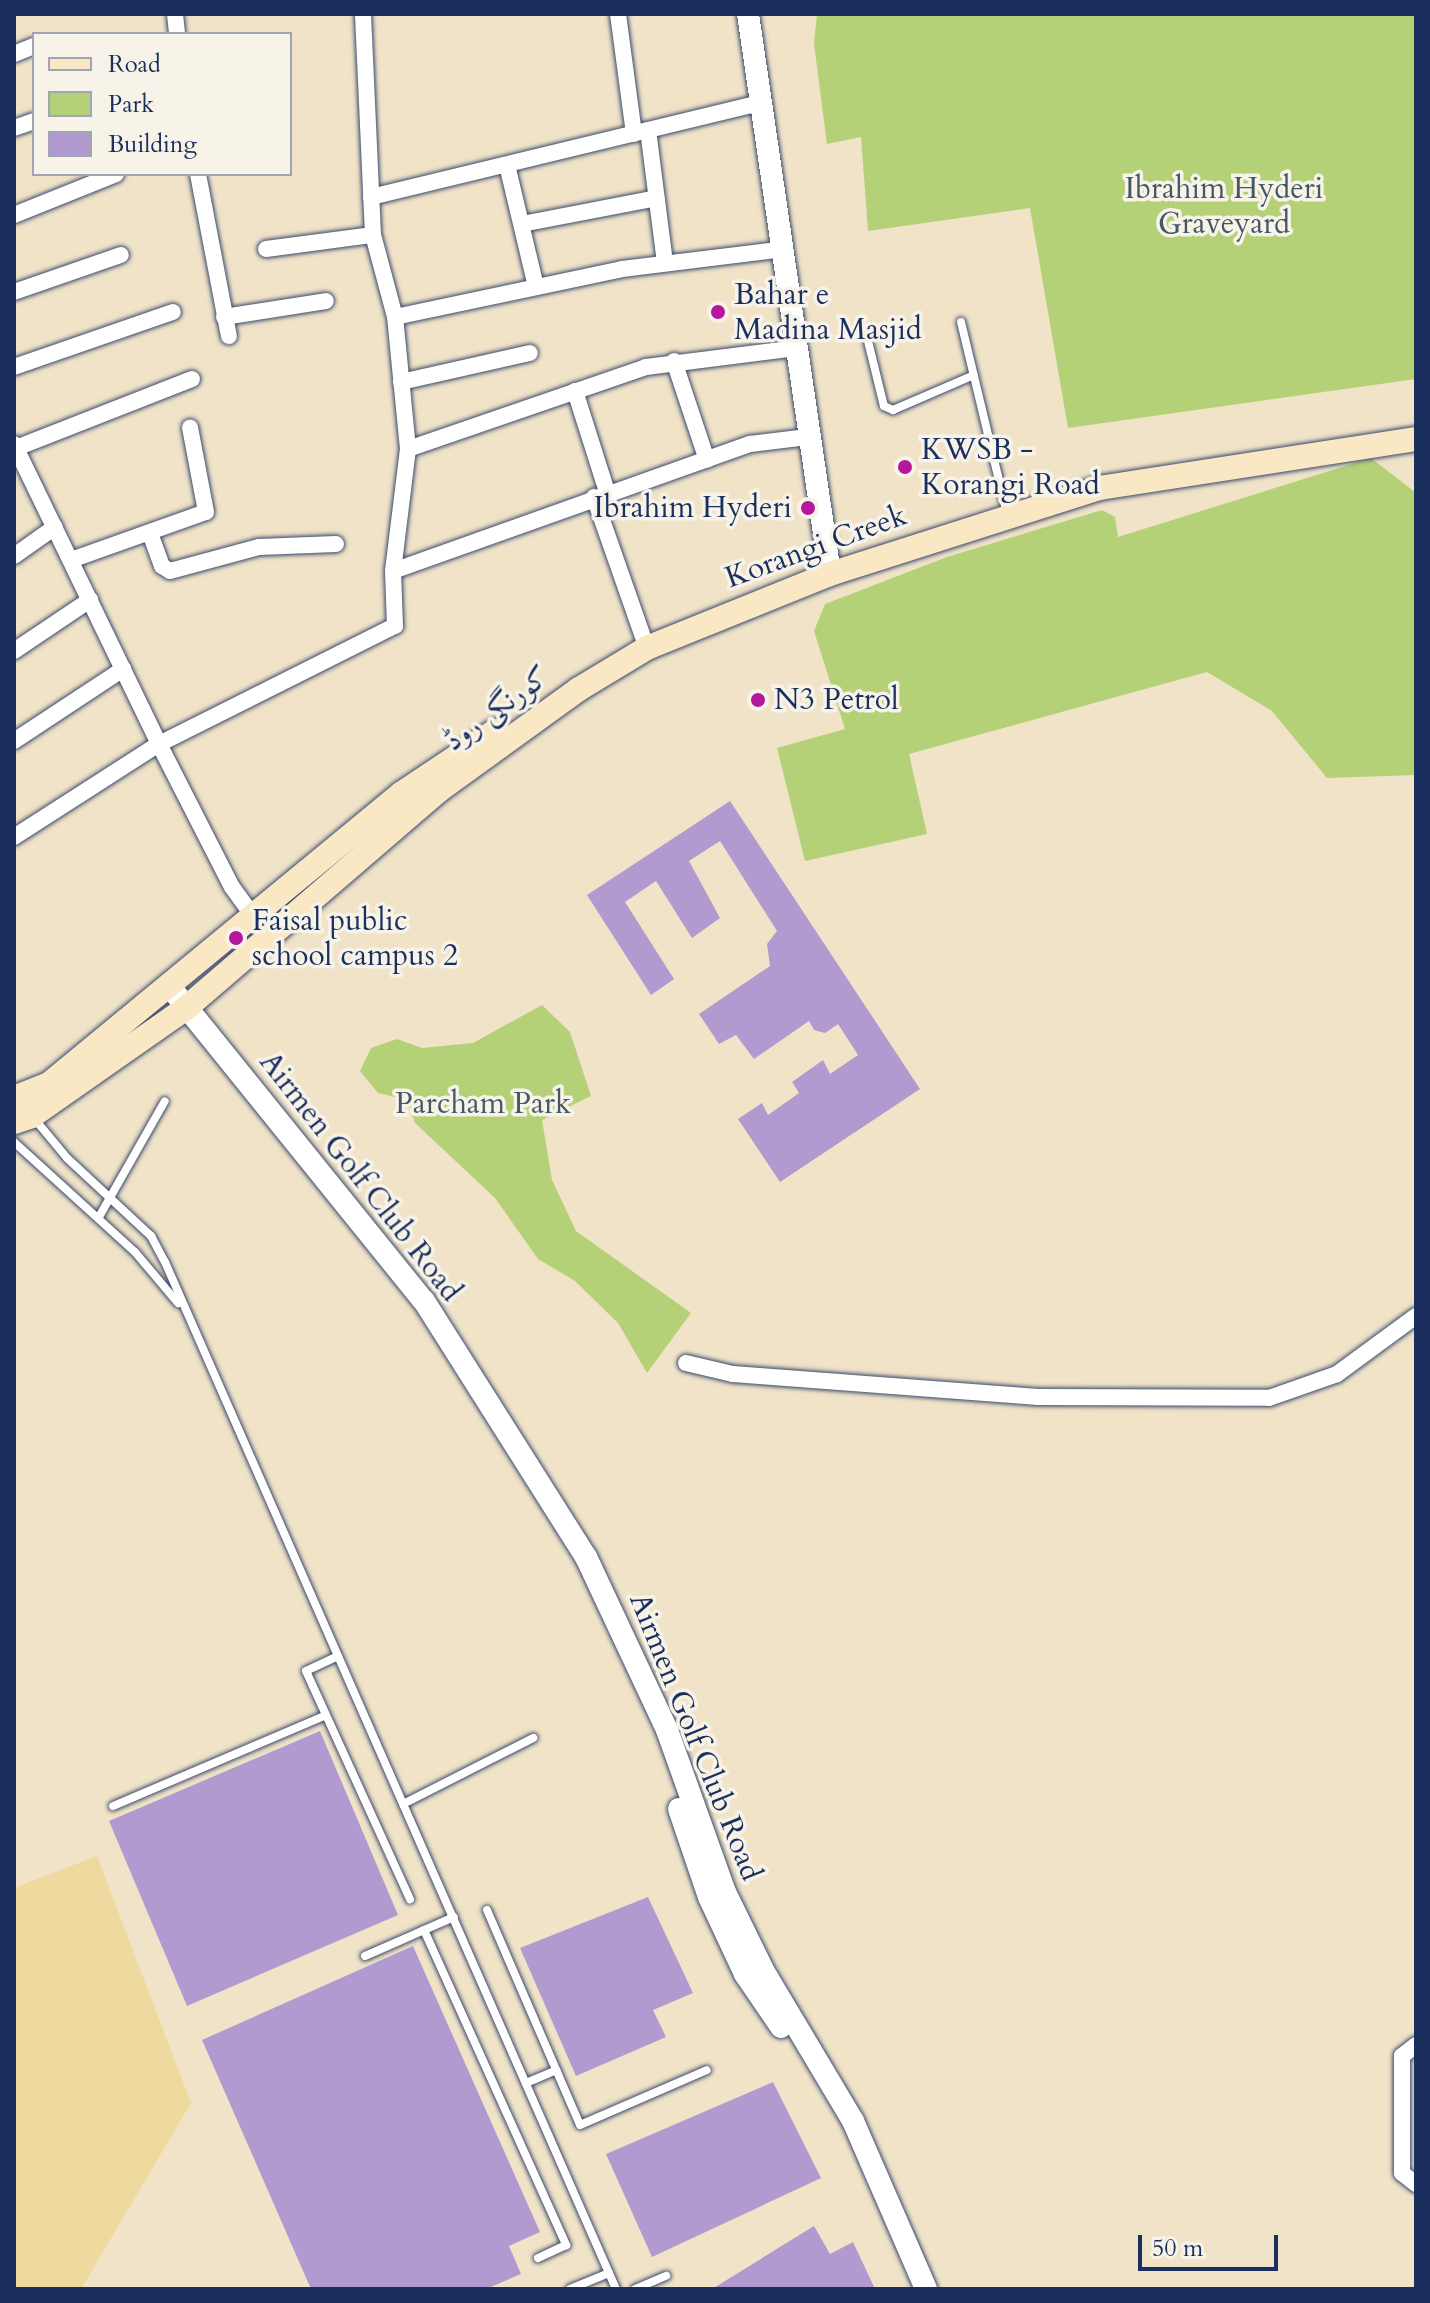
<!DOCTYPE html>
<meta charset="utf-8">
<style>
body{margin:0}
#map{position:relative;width:1430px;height:2303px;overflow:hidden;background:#f0e3c8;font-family:Cardo,Amiri,serif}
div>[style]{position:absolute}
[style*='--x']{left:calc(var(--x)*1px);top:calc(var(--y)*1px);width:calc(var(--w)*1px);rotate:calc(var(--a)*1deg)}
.green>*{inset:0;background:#b5d177}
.sand>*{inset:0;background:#eeda9e}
.building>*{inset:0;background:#b09ad0}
.roads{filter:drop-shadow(0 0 2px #3b4a6e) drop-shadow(0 0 2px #3b4a6e)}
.service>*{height:8px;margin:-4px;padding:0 4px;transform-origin:4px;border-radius:4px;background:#fff}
.minor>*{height:16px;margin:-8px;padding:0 8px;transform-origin:8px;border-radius:8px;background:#fff}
.tertiary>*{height:22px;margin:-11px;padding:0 11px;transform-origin:11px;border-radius:11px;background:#fff}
.secondary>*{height:24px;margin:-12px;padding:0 12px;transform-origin:12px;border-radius:12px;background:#fae7c3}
.dots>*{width:22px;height:22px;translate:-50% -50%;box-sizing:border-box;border:4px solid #f7f3e8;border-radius:50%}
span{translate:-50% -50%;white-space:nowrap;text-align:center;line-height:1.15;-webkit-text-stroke:7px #f7f3e8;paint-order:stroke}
.park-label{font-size:30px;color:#425864}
.poi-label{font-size:30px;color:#1b2f5e}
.left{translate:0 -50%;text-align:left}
.right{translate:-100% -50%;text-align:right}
.street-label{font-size:30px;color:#1b2f5e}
.frame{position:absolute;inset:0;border:16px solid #1b2f5e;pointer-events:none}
.legend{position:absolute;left:32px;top:32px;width:260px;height:144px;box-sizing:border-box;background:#f7f3e8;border:2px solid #9fa5b1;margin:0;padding:10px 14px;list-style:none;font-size:24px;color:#1b2f5e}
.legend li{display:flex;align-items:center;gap:16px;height:40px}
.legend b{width:40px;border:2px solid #9fa5b1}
.scale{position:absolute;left:1138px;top:2235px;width:140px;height:36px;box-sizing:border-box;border:4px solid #1b2f5e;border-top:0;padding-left:10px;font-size:24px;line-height:28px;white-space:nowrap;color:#1b2f5e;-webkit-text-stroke:6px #f7f3e8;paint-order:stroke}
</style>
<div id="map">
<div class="green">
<i style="clip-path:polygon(817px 14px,1416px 14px,1416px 379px,1068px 428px,1030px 208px,868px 231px,861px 137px,827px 144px,814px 44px)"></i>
<i style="clip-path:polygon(1371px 458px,1416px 493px,1416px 775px,1327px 778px,1272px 711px,1207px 672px,909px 754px,927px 834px,805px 861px,777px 748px,845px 729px,814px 631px,825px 604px,947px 557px,1102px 510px,1115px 517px,1118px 537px)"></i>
<i style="clip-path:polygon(542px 1005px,570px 1032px,591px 1096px,542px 1120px,552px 1180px,576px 1231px,691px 1313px,647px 1373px,618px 1323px,575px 1281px,538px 1259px,495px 1198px,415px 1123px,408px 1100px,378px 1093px,360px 1071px,371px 1048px,397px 1039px,422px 1048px,473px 1043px)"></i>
</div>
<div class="sand">
<i style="clip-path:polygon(97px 1856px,191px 2103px,81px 2289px,14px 2289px,14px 1888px)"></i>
</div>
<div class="building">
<i style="clip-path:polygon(730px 801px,920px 1089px,780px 1182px,738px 1119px,762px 1103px,768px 1115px,799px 1093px,792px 1082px,823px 1060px,830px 1074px,858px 1055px,838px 1024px,825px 1033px,814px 1030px,809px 1021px,754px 1059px,736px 1035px,719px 1044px,699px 1014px,770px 966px,767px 944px,777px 931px,720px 841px,689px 861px,720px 918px,692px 938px,656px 881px,625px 902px,674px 979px,651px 995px,587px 895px)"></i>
<i style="clip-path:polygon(320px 1731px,398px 1915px,187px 2006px,109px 1821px)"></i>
<i style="clip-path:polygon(648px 1897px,693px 1993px,653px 2010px,666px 2037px,576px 2076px,520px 1948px)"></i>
<i style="clip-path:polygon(413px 1946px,540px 2232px,509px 2246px,521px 2274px,486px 2289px,311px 2289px,202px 2040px)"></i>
<i style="clip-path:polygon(773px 2082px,821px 2178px,652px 2257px,606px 2154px)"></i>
<i style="clip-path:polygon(814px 2226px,830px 2254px,853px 2242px,875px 2289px,712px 2289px)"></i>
</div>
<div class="roads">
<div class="service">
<i style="--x:961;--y:322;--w:197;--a:76.5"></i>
<i style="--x:867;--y:337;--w:71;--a:76.2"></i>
<i style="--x:884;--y:406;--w:10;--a:24"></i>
<i style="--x:893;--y:410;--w:88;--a:-23.4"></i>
<i style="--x:33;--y:1117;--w:53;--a:50.3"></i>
<i style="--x:67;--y:1158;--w:115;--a:42.9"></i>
<i style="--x:151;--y:1236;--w:30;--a:62"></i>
<i style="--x:165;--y:1262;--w:1122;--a:66.29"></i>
<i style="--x:14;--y:1142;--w:164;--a:42.3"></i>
<i style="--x:135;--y:1252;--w:67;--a:49.9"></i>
<i style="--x:99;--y:1217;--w:133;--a:-60.4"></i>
<i style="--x:338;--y:1656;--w:35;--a:155"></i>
<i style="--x:306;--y:1671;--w:251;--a:65.5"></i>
<i style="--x:405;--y:1803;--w:144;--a:-26.9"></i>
<i style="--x:113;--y:1806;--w:229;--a:-23.1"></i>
<i style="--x:487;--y:1910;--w:234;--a:66.6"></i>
<i style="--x:580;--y:2125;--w:138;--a:-23.4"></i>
<i style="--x:424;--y:1930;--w:346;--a:65.7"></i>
<i style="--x:566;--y:2245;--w:31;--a:155"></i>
<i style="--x:365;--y:1956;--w:97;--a:-23.7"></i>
<i style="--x:526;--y:2083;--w:33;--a:-23"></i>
<i style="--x:570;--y:2289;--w:42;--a:-22.3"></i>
<i style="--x:635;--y:2289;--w:34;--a:-23"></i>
</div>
<div class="minor">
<i style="--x:175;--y:14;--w:20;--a:84"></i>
<i style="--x:618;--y:14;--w:121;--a:82.4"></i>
<i style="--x:14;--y:54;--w:22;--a:-22"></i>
<i style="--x:14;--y:128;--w:21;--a:-19"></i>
<i style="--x:648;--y:130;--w:134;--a:82.7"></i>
<i style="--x:507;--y:165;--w:125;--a:76.6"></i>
<i style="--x:198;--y:174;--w:165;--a:79.2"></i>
<i style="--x:371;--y:197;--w:401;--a:-13.6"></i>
<i style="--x:14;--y:215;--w:110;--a:-21.9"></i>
<i style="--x:522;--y:224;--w:137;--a:-10.9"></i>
<i style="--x:266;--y:249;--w:108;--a:-7.5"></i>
<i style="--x:14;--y:292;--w:113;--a:-19.1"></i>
<i style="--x:224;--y:317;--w:103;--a:-8.9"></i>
<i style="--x:395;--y:317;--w:232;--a:-11.9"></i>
<i style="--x:622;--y:269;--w:163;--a:-7"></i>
<i style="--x:674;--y:361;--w:104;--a:71.6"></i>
<i style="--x:14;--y:367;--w:168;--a:-19.1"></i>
<i style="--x:401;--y:382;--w:132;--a:-12.7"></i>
<i style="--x:575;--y:391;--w:106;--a:72.4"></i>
<i style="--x:14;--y:444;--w:333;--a:64.2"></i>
<i style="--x:159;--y:744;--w:161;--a:63"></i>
<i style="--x:232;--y:887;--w:37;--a:54"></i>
<i style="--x:16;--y:448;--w:189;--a:-21.4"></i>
<i style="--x:408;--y:449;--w:252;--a:-19"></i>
<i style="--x:646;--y:367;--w:151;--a:-7.2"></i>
<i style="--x:594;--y:497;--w:160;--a:70.7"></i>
<i style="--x:151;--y:536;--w:32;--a:70"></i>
<i style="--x:162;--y:566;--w:9;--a:32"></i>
<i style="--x:170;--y:571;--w:92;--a:-15.1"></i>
<i style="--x:259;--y:547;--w:77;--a:-2.2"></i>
<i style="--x:14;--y:556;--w:50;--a:-35.3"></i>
<i style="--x:71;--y:560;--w:143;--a:-19.6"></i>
<i style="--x:206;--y:512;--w:86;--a:-100.7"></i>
<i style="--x:393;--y:571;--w:379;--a:-19.6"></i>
<i style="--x:750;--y:444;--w:58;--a:-6.9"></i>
<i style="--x:14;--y:651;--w:92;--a:-33.9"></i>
<i style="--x:14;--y:741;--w:131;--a:-33.4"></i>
<i style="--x:14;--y:837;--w:172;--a:-32.7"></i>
<i style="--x:159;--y:744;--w:264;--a:-26.6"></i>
<i style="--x:395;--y:626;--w:55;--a:-92.1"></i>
<i style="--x:393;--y:571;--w:123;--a:-83"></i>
<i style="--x:408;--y:449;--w:133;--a:-95.6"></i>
<i style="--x:395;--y:317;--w:85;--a:-105"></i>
<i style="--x:373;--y:235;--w:221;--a:-92.6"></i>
<i style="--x:686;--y:1363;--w:48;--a:13.2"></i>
<i style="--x:733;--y:1374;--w:306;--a:4.3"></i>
<i style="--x:1038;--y:1397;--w:231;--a:0.2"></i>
<i style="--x:1269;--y:1398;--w:72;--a:-19.4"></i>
<i style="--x:1337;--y:1374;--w:98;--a:-36.3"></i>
<i style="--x:1416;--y:2045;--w:18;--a:142"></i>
<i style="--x:1402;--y:2056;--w:117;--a:90"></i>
<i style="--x:1402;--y:2173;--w:18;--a:38"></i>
</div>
<div class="tertiary">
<i style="--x:748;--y:14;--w:566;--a:81.67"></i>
<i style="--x:171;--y:988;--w:402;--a:51.1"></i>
<i style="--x:424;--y:1301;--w:303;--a:57.7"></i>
<i style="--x:586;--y:1557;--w:191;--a:64.9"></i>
<i style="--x:667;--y:1730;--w:172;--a:70.3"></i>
<i style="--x:725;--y:1892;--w:87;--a:64"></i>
<i style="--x:763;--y:1970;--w:176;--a:59.2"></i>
<i style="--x:853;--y:2121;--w:183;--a:66.5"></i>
<i style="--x:679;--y:1809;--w:93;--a:71.2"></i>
<i style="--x:709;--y:1897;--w:85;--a:64.9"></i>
<i style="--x:745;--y:1974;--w:64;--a:55.8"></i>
</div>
<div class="secondary">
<i style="--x:14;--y:1098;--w:38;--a:-22"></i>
<i style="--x:49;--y:1084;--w:457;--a:-39.5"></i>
<i style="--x:402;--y:793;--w:112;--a:-33.7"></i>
<i style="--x:14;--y:1122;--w:19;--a:-18"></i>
<i style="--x:32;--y:1116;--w:188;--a:-35"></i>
<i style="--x:186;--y:1008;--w:333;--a:-40.7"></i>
<i style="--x:438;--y:791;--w:174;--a:-35.9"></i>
<i style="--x:579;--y:689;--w:79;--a:-31.1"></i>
<i style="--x:647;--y:648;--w:197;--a:-22"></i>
<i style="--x:830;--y:574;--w:282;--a:-17.7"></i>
<i style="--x:1099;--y:488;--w:321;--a:-8.8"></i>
</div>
</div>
<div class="dots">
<i style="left:718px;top:312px;background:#b5179e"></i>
<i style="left:905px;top:467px;background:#b5179e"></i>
<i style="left:808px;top:508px;background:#b5179e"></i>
<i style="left:758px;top:700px;background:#b5179e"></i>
<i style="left:236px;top:938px;background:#b5179e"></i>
</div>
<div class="park-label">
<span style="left:1224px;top:206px">Ibrahim Hyderi<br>Graveyard</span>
<span style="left:483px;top:1104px">Parcham Park</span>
</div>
<div class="poi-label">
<span class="left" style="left:734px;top:312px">Bahar e<br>Madina Masjid</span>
<span class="left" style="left:921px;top:467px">KWSB -<br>Korangi Road</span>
<span class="right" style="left:792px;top:508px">Ibrahim Hyderi</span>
<span class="left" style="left:774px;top:700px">N3 Petrol</span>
<span class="left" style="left:252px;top:938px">Faisal public<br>school campus 2</span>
</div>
<div class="street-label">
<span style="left:816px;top:547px;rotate:-20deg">Korangi Creek</span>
<span style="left:497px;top:709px;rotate:-36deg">کورنگی روڈ</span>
<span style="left:360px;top:1177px;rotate:52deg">Airmen Golf Club Road</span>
<span style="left:695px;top:1737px;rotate:68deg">Airmen Golf Club Road</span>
</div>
<div class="frame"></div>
<ul class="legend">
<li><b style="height:10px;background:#fae7c3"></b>Road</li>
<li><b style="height:22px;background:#b5d177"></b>Park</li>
<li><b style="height:22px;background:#b09ad0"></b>Building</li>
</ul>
<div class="scale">50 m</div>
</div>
